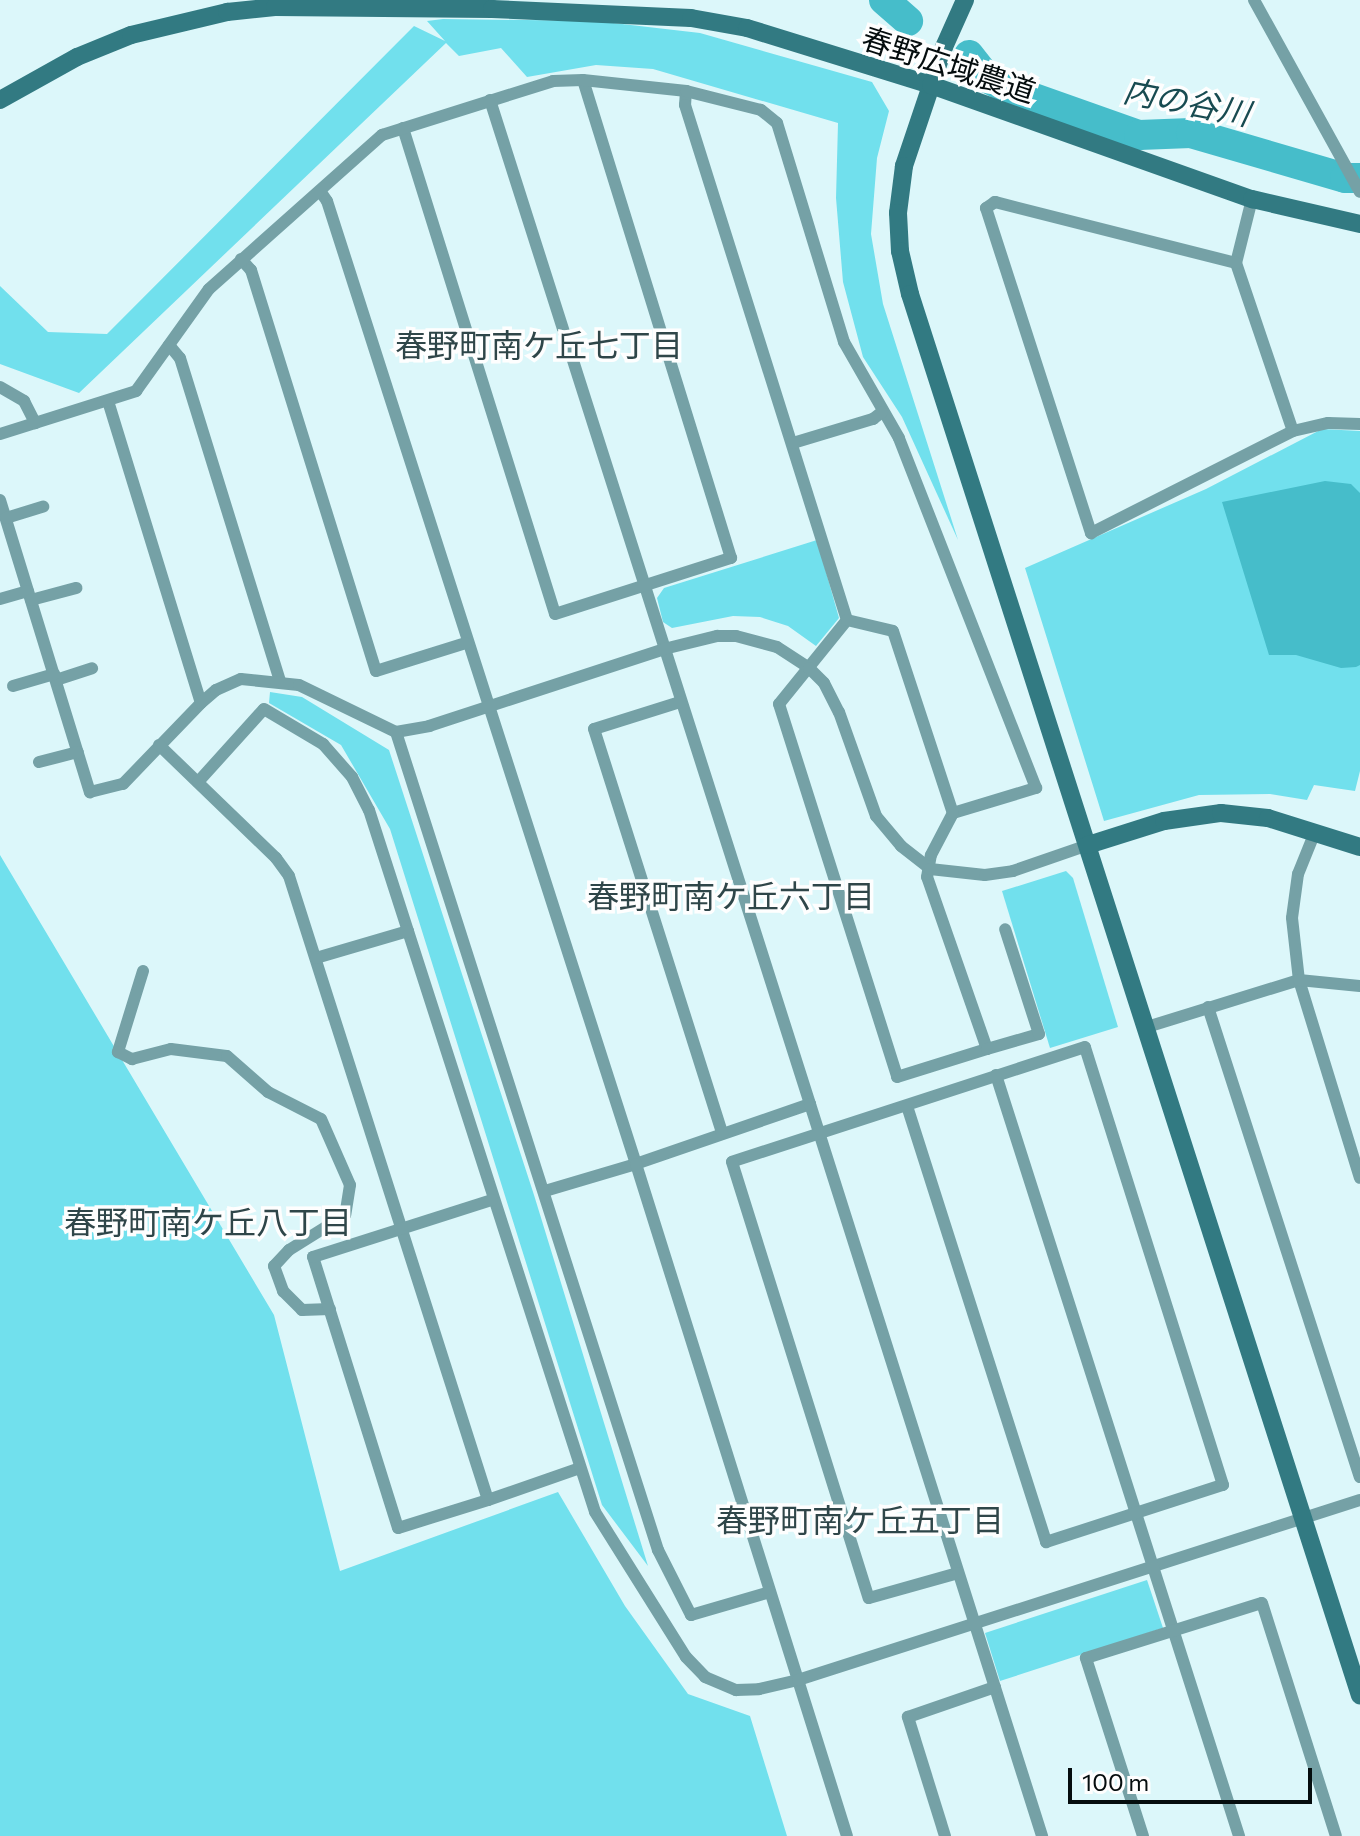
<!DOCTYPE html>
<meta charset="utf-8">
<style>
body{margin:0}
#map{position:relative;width:1360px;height:1836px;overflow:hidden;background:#dcf7fa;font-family:Commissioner,"Noto Sans JP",sans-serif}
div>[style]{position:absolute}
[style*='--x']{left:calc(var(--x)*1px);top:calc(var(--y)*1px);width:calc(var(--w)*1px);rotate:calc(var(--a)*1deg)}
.green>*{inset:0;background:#71e0ed}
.water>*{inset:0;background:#46bdca}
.river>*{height:30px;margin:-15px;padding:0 15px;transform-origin:15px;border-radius:15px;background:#46bdca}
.street>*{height:12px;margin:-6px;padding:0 6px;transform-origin:6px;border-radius:6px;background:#75a1a6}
.secondary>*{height:18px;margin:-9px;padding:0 9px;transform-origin:9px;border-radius:9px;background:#327a82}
span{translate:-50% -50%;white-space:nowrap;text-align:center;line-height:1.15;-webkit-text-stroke:7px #fefefe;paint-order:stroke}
.street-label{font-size:30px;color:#050d0e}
.water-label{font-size:32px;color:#184b51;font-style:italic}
.neighbourhood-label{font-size:32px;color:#2f4649}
.scale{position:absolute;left:1068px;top:1768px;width:244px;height:36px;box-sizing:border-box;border:4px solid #050d0e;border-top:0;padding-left:10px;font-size:24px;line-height:28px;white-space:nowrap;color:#050d0e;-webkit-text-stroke:6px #fefefe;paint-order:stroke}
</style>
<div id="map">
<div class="green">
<i style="clip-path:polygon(443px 19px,596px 21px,700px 33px,872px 82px,889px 111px,877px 158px,871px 234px,883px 304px,958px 540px,902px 417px,863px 357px,843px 282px,836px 198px,838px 123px,653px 69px,596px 65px,527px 77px,501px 48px,459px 56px,446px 43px,79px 393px,0 364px,0 286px,48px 332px,107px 334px,414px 26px,445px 41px,427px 21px)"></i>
<i style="clip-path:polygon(1322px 429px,1360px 431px,1360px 771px,1355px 791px,1314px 785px,1307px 800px,1270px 794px,1199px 795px,1104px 821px,1025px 568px,1206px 489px)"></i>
<i style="clip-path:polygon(817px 540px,839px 618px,816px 646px,788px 626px,760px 617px,733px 616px,672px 628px,663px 622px,657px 598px,664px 588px)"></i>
<i style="clip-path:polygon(270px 692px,302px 697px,389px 750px,534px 1195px,648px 1566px,602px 1505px,390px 829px,341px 745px,269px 703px)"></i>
<i style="clip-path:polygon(0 855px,274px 1315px,340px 1571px,558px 1492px,625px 1606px,688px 1694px,750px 1716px,787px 1836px,0 1836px)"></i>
<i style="clip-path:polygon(1066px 871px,1073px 878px,1118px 1027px,1050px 1048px,1002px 891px)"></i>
<i style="clip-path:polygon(1147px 1580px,1163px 1628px,1000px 1681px,985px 1633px)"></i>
</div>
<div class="water">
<i style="clip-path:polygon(1325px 481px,1351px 484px,1360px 493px,1360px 665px,1356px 667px,1341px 668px,1296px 655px,1269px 655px,1222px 502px)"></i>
</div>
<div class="river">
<i style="--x:884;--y:0;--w:32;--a:41"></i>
<i style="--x:969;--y:55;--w:29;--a:52"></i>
<i style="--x:987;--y:78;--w:21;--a:28"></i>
<i style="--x:1006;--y:88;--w:141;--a:19.5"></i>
<i style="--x:1139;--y:135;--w:52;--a:-2.2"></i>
<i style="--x:1191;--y:133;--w:160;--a:16.3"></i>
<i style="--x:1345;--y:178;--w:15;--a:0"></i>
</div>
<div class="street">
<i style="--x:1254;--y:0;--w:219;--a:61.1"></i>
<i style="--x:490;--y:100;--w:1054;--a:72.32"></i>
<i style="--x:810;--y:1104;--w:184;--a:161"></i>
<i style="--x:636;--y:1164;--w:95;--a:163.5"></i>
<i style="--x:403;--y:128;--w:509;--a:72.63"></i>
<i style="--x:555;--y:614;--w:185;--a:-17.7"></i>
<i style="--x:731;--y:558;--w:500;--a:-107.2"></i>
<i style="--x:320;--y:191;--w:12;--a:55"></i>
<i style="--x:327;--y:201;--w:1011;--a:72.21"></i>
<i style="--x:636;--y:1164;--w:704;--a:72.57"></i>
<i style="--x:1252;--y:199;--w:66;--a:104"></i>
<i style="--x:1236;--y:263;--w:177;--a:71.3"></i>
<i style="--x:241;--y:259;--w:15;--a:48"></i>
<i style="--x:251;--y:270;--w:420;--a:72.7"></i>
<i style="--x:376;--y:671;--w:94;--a:-17.3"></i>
<i style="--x:1236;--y:263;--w:249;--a:-165.8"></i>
<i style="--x:995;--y:202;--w:11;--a:146"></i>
<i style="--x:986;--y:208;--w:342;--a:72.1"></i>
<i style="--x:1091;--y:533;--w:226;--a:-26.8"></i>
<i style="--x:1293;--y:431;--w:36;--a:-13"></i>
<i style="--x:1328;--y:423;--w:32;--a:2"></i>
<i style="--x:169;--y:345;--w:17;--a:50"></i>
<i style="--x:180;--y:358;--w:339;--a:72.8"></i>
<i style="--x:0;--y:387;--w:28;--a:30"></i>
<i style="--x:24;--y:401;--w:25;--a:63"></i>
<i style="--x:108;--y:401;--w:316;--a:72.9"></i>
<i style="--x:0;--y:434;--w:143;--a:-17.5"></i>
<i style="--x:136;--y:391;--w:125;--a:-54.4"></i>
<i style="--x:209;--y:289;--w:232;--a:-41.7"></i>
<i style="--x:382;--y:135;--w:179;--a:-17.5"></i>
<i style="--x:553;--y:81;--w:30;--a:-2"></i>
<i style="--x:583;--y:80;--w:104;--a:6.1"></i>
<i style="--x:686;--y:91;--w:14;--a:94"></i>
<i style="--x:685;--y:105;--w:540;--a:72.54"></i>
<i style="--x:847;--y:620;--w:108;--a:129"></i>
<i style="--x:779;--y:704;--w:391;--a:72.4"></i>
<i style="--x:897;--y:1077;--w:94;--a:-17.3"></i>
<i style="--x:987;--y:1049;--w:182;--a:-109.2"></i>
<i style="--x:927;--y:877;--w:22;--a:-80"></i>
<i style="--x:931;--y:855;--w:47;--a:-62.4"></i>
<i style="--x:953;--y:813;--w:87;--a:-16.8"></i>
<i style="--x:1036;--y:788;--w:376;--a:-111.4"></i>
<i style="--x:899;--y:438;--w:111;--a:-119.8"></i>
<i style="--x:844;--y:342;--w:229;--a:-107"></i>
<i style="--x:777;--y:123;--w:21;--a:-141"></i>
<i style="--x:761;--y:110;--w:77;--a:-165.8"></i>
<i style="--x:793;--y:443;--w:84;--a:-16.7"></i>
<i style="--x:873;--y:419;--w:11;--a:-38"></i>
<i style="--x:0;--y:500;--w:306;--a:72.9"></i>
<i style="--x:90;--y:792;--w:34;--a:-14"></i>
<i style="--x:123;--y:784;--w:112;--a:-46.1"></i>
<i style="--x:201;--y:703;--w:20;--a:-41"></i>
<i style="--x:216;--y:690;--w:27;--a:-24"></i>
<i style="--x:241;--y:679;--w:58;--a:5.9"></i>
<i style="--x:299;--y:685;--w:108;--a:25.9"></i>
<i style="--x:396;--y:732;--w:34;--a:-10"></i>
<i style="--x:429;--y:726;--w:247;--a:-18.1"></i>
<i style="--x:664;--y:649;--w:55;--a:-13.8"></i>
<i style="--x:717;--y:636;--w:19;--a:0"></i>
<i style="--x:736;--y:636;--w:42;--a:15"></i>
<i style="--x:777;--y:647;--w:38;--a:33"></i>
<i style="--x:809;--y:668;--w:21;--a:45"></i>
<i style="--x:824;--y:683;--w:33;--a:63"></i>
<i style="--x:839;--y:712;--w:110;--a:70.4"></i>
<i style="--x:876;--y:816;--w:39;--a:50"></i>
<i style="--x:901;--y:846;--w:37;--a:38"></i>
<i style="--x:930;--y:869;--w:55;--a:6.2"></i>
<i style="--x:985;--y:875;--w:28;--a:-8"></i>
<i style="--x:1013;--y:871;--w:79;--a:-19.1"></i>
<i style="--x:6;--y:518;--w:39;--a:-17"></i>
<i style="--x:0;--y:599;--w:29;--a:-16"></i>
<i style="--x:31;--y:600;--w:47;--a:-14.9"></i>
<i style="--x:847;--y:620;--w:47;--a:13.4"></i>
<i style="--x:893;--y:631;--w:192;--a:71.8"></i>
<i style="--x:56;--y:680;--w:38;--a:-18"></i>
<i style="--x:13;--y:686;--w:43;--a:-16.3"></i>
<i style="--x:680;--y:702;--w:90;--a:162.6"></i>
<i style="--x:594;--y:729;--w:424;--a:72.4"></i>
<i style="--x:396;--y:732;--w:859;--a:72.24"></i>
<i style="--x:658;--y:1550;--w:73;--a:63.1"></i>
<i style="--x:691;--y:1615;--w:82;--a:-16.2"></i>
<i style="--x:159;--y:745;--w:163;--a:44"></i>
<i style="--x:276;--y:858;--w:22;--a:54"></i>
<i style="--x:289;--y:876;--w:655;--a:72.31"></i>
<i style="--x:488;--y:1500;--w:97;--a:-19.2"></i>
<i style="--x:39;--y:762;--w:40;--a:-14.4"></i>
<i style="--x:198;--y:782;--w:98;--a:-47.9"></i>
<i style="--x:264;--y:709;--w:69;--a:30.7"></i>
<i style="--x:323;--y:744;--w:44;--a:48.7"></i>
<i style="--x:352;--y:777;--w:37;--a:63"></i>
<i style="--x:369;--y:810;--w:737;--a:72.15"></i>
<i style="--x:595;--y:1512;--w:171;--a:57.9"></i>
<i style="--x:686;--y:1657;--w:28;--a:46"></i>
<i style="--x:705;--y:1677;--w:34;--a:23"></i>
<i style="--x:736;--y:1690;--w:23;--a:-2"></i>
<i style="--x:759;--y:1689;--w:40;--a:-13"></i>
<i style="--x:798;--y:1680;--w:590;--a:-17.76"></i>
<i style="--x:1315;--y:832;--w:45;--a:112"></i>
<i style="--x:1298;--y:874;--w:44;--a:97.8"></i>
<i style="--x:1292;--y:918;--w:62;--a:83.6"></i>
<i style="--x:1299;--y:980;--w:207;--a:72.9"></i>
<i style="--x:316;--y:958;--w:96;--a:-16.4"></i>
<i style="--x:143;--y:971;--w:85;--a:107.2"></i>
<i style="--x:118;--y:1052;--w:16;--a:27"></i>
<i style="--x:132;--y:1059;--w:40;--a:-14.4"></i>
<i style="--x:171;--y:1049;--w:56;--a:7.1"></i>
<i style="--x:227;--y:1056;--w:55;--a:41.3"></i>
<i style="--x:268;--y:1092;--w:59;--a:27"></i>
<i style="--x:321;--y:1119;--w:72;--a:66.3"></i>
<i style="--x:350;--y:1185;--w:30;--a:99"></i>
<i style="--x:345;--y:1215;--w:66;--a:148"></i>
<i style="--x:289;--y:1250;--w:22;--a:133"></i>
<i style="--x:274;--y:1266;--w:27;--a:70"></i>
<i style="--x:283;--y:1291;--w:27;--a:45"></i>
<i style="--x:302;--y:1310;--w:28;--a:-2"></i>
<i style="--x:1208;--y:1007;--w:494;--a:72.1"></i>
<i style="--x:1147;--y:1027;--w:159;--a:-17.2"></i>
<i style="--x:1299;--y:980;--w:61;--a:5.6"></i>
<i style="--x:987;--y:1049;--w:54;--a:-16.1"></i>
<i style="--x:1039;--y:1034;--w:110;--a:-107.9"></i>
<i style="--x:996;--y:1075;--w:799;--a:72.29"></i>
<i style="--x:810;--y:1104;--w:768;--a:72.41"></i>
<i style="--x:907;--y:1106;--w:458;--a:72.3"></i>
<i style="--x:1046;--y:1542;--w:186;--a:-17.9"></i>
<i style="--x:1223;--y:1485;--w:459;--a:-107.5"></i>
<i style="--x:1085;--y:1047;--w:371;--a:162"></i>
<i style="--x:732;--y:1162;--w:457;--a:72.6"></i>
<i style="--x:869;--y:1598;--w:92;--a:-15.7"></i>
<i style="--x:488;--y:1500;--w:94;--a:162.7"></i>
<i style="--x:398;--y:1528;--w:284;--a:-107.4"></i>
<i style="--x:313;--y:1257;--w:188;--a:-17.7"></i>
<i style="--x:945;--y:1836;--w:125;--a:-107.3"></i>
<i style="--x:908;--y:1717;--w:92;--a:-19"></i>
<i style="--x:1143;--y:1836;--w:187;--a:-107.8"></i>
<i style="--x:1086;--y:1658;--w:184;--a:-17.4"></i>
<i style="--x:1262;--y:1603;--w:244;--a:72.4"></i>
</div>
<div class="secondary">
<i style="--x:965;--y:0;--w:51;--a:114.1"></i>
<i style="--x:944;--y:47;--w:126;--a:108.6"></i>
<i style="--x:904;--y:166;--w:47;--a:97.3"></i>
<i style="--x:898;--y:213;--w:38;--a:87"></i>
<i style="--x:900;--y:251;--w:44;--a:76.9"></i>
<i style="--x:910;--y:294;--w:1472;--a:72.2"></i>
<i style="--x:0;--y:100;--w:88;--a:-29.2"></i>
<i style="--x:77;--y:57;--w:58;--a:-22.2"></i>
<i style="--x:131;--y:35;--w:99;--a:-13.5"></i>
<i style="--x:227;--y:12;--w:48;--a:-5.9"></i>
<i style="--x:275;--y:7;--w:217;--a:0.5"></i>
<i style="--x:492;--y:9;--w:199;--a:2.6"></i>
<i style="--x:691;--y:18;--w:57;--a:10.1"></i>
<i style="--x:747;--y:28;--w:193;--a:17.2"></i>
<i style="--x:931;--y:85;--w:341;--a:19.6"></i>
<i style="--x:1252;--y:199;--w:111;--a:13"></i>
<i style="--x:1088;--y:845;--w:80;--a:-17.5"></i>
<i style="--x:1164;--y:821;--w:58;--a:-8"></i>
<i style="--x:1221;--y:813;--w:47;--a:6.1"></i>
<i style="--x:1268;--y:818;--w:96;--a:17.5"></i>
</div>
<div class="street-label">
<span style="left:949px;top:64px;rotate:18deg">春野広域農道</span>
</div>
<div class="water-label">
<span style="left:1187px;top:101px;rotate:11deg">内の谷川</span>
</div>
<div class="neighbourhood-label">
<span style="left:539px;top:344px">春野町南ケ丘七丁目</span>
<span style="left:731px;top:895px">春野町南ケ丘六丁目</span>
<span style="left:208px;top:1221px">春野町南ケ丘八丁目</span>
<span style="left:860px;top:1519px">春野町南ケ丘五丁目</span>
</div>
<div class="scale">100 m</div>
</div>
